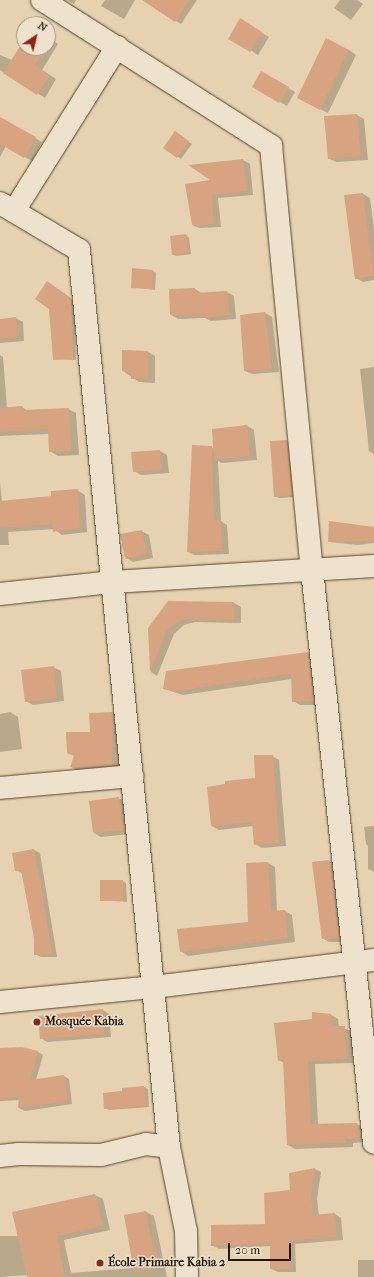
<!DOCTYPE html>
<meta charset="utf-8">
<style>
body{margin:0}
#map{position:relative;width:374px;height:1277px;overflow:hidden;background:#e6d2b0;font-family:"IM FELL French Canon",serif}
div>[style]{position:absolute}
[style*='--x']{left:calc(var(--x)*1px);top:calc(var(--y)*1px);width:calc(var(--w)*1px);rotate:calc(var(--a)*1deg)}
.shadow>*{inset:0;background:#0003}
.building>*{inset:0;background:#d8a380}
.roads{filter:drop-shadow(0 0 1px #56442c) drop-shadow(0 0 1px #56442c)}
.minor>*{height:22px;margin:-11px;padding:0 11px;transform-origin:11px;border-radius:11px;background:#efe2cc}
.dots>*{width:11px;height:11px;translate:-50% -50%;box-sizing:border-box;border:2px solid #efe2cc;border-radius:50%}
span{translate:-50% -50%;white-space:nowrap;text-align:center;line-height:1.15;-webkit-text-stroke:3px #efe2cc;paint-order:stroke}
.poi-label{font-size:12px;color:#261500;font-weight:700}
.left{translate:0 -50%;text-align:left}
.north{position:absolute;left:16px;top:16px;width:40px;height:40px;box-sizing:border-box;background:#efe2cc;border:1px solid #9f907a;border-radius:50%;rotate:35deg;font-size:11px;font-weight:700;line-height:16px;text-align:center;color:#261500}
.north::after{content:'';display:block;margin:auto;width:14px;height:18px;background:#8f2418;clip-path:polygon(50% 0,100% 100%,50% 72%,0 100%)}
.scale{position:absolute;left:228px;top:1243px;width:63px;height:18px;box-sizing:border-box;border:2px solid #261500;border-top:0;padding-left:5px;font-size:12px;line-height:14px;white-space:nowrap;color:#261500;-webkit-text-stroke:3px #efe2cc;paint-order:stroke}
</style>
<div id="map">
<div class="shadow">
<i style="clip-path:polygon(67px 0,76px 0,74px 4px)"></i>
<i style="clip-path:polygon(105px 0,135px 0,124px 19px,101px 6px)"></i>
<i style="clip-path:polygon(144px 0,197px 0,181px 24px)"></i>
<i style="clip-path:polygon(340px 0,357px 0,363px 4px,351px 20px,334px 8px)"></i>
<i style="clip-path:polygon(240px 20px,269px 37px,258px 55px,230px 38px)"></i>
<i style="clip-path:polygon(48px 37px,58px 44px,42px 70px,56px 79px,45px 98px,0 70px,0 55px,12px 60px,24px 42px,24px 48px,48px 48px)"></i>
<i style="clip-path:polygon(349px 50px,356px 55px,328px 113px,305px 102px)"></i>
<i style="clip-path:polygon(262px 72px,295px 92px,287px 106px,254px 86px)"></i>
<i style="clip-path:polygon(357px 115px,364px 119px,368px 160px,336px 162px,328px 158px)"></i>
<i style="clip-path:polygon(0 118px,42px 142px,32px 161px,6px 146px,0 157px)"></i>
<i style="clip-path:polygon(178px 135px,192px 144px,181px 159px,165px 147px)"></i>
<i style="clip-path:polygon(243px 160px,250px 164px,253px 195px,218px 198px,221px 227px,199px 228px,192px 225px,212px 181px,191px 166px)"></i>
<i style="clip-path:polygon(363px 194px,370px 198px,374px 228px,374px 280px,363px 282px,356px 278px)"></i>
<i style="clip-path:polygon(186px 235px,189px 238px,191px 254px,176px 256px,173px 254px)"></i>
<i style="clip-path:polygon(153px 271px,156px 273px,155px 290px,132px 287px)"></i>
<i style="clip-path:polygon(51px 285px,74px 301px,76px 360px,54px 359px)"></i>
<i style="clip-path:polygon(195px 289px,203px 294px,227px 292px,234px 296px,236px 319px,211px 321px,205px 318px,178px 319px,171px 315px)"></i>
<i style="clip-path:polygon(265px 313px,272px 317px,279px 372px,252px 374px,245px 371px,241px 316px)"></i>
<i style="clip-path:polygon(16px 318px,23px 322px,24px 341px,0 343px,0 320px)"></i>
<i style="clip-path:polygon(123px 351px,148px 352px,155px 356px,155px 383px,139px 382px,123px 371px)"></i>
<i style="clip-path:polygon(0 355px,3px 357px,7px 408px,22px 407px,28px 411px,68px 409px,76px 413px,79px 455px,58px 456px,50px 451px,49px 434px,0 436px)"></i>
<i style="clip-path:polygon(374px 367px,374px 454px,369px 451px,360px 369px)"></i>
<i style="clip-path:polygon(247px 426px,254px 430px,257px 460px,222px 463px,218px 461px,221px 521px,227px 525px,229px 554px,194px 555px,188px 552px,211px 447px,214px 449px)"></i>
<i style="clip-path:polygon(287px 441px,290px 444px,295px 497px,279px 498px,275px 496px)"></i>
<i style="clip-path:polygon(160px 451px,167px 455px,169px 473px,141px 475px,134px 471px,132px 453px)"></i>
<i style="clip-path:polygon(0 482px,2px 502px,52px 497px,77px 490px,85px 495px,87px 532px,62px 535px,54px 529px,8px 532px,9px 545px,0 545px)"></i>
<i style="clip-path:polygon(374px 528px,374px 543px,358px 545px,329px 542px)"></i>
<i style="clip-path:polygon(141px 531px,149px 535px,153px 558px,133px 562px,126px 558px)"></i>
<i style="clip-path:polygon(234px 603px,241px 607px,241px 623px,195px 622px,184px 625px,174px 634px,157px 676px,151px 672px,149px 628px)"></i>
<i style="clip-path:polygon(308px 653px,315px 657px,320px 705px,300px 705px,293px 701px,292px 679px,183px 695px,164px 689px)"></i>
<i style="clip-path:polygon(53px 667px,61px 671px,64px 701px,33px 705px,26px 701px)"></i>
<i style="clip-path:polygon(10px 712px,18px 717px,22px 749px,0 752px,0 714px)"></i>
<i style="clip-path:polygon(113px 713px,119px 717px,119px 768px,77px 770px,71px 767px,91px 733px)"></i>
<i style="clip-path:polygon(272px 756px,279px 760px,286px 846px,262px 848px,255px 844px,253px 826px,219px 830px,212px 826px,257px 779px)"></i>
<i style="clip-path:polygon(118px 798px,126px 802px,130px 834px,101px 837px,94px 833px)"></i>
<i style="clip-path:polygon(374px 826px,374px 872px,368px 869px,368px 846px,366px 844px,364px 827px)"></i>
<i style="clip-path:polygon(34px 850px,40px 853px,57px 957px,41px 957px,35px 954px,35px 938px,22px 873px,16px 870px,13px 854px)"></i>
<i style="clip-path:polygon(329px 861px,336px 865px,346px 942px,329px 942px,322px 938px,313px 863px)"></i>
<i style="clip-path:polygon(268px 863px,275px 867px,277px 912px,285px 911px,292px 915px,295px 942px,188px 956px,181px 951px,249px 923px)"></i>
<i style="clip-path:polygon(123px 881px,126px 883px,127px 902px,101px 900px)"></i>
<i style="clip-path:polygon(103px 1010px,109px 1014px,111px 1037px,47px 1042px,41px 1038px)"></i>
<i style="clip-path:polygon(313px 1013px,331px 1015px,338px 1019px,339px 1027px,352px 1031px,353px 1063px,315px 1064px,318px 1125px,357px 1124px,364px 1128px,364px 1142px,353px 1143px,353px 1147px,295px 1149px,288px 1145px,284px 1063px,279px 1060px,313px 1020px)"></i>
<i style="clip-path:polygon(0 1049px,38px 1052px,43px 1055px,36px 1080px,64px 1076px,69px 1079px,72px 1104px,25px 1111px,19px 1108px,20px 1100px,0 1101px)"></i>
<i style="clip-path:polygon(144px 1087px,148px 1089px,149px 1107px,109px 1110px,105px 1108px,123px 1092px)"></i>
<i style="clip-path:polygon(315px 1169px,321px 1172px,317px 1199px,319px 1216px,335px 1214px,341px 1218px,343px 1240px,295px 1244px,296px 1272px,278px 1272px,271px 1269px,271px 1246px,219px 1249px,212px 1245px,266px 1225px,291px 1191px)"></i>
<i style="clip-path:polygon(95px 1195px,103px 1199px,110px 1230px,64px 1240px,71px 1273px,134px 1268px,125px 1215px,146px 1212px,154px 1216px,167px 1277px,41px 1277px,41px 1274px,0 1277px,0 1236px,19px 1236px,13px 1212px)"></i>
<i style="clip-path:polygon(358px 1260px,374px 1260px,374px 1277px,358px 1277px)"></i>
</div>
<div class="building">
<i style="clip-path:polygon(142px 0,190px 0,175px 22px)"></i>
<i style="clip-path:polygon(240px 18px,262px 32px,250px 52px,228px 39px)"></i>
<i style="clip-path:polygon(326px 38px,349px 50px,320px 110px,297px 98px)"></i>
<i style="clip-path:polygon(24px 40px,24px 48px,46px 48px,35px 65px,50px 75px,37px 95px,3px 73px)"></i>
<i style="clip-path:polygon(261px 71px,289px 87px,279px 103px,252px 87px)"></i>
<i style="clip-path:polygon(357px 114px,361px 156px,328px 159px,324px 116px)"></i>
<i style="clip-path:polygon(0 117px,36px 137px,24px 158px,0 144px)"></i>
<i style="clip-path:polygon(175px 131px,189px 141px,177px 158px,163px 148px)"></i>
<i style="clip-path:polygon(243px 159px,247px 191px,212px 195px,214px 224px,192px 225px,185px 184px,210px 180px,188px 165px)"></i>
<i style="clip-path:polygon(363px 193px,374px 276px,355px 279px,344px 195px)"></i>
<i style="clip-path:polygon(186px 234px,188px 253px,172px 255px,170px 236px)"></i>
<i style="clip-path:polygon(132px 268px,153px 270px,152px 289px,131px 288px)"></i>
<i style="clip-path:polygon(47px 281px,71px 298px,73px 359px,53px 360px,49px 309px,35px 299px)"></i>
<i style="clip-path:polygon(195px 288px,196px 293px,227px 291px,230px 315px,202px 318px,202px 315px,170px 315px,169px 289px)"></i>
<i style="clip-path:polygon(265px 312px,272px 369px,244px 371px,240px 315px)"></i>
<i style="clip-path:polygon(16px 317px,18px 337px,0 339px,0 319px)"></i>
<i style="clip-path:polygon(122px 350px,148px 351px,148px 379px,131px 379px,131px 372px,122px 371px)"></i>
<i style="clip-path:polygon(22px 406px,23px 410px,69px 408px,71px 451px,49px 452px,48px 429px,0 432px,0 408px)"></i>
<i style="clip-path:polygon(247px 425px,250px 456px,214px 460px,212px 429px)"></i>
<i style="clip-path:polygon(287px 440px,292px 495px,274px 497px,270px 441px)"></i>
<i style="clip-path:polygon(192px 445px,212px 446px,214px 520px,221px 520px,222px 551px,187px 552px)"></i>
<i style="clip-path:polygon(160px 450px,162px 469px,133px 472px,131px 452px)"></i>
<i style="clip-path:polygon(78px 489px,80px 528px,53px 532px,52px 524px,0 528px,0 501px,51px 496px,51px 491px)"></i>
<i style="clip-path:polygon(329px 521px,374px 527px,374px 541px,328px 542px)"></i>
<i style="clip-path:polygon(142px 530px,147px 554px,125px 559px,120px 534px)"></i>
<i style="clip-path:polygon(168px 601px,234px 602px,234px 620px,187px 619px,177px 622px,167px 630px,150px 672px,148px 628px)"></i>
<i style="clip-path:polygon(308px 652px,314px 701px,292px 702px,291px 674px,175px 691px,163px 689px,166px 671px)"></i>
<i style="clip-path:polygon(54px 666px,57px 698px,25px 702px,21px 670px)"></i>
<i style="clip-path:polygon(113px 712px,112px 765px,70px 767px,74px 756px,67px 753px,66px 732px,90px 732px,89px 713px)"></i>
<i style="clip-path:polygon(254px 755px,273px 755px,279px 842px,254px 845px,252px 822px,211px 826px,207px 787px,225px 784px,225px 781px,255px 778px)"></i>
<i style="clip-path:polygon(119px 797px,123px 830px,93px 833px,89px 801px)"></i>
<i style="clip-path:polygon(34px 849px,40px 880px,52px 954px,34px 955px,34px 938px,21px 870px,15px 871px,12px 853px)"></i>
<i style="clip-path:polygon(329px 860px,339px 938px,322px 939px,312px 862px)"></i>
<i style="clip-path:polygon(268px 862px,271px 911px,285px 910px,288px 938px,180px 952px,177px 929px,248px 922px,246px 863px)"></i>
<i style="clip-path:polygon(100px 880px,123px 880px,123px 901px,100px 901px)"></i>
<i style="clip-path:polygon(103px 1009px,105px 1034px,40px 1039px,38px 1016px)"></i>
<i style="clip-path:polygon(312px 1012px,331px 1014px,332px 1026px,345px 1026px,347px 1059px,308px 1061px,311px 1124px,357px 1123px,358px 1139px,346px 1139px,346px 1143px,287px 1145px,283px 1060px,278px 1061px,274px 1023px,312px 1019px)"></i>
<i style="clip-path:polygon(22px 1047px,38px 1051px,30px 1080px,64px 1075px,68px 1101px,18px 1108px,19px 1096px,0 1100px,0 1048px)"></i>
<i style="clip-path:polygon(144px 1086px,146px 1106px,104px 1109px,103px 1093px,122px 1091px,122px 1088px)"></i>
<i style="clip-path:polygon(315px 1168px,311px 1195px,313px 1215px,335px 1213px,337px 1237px,289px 1241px,290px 1269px,270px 1269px,270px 1243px,211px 1246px,211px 1225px,265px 1224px,264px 1193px,290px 1190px,289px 1173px)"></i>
<i style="clip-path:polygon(95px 1194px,103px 1226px,57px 1236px,65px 1277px,27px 1277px,12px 1212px)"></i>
<i style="clip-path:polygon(146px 1211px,153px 1248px,156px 1247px,160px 1268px,134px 1272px,124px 1215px)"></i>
</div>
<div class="roads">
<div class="minor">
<i style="--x:42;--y:0;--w:272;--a:32.5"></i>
<i style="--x:271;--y:146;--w:426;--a:84.5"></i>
<i style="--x:312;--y:570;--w:576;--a:83.82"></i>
<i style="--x:0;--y:203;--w:92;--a:30.7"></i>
<i style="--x:79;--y:250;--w:902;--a:84.27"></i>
<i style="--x:169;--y:1147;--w:86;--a:78.6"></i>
<i style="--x:186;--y:1231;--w:46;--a:88.8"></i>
<i style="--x:14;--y:211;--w:194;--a:-57.9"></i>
<i style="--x:0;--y:594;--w:114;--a:-6.1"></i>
<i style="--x:113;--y:582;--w:261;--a:-3.5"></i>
<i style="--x:0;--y:788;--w:133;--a:-5.2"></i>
<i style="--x:0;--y:1002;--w:155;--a:-5.6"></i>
<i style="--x:154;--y:987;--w:222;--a:-7"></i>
<i style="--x:0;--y:1156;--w:19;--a:-6"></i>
<i style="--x:19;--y:1154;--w:82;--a:0.7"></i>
<i style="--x:101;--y:1155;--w:46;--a:-13.7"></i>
<i style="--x:146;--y:1144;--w:23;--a:7"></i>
</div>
</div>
<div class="dots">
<i style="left:37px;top:1022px;background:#8f2418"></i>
<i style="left:100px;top:1263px;background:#8f2418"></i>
</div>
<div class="poi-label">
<span class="left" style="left:45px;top:1022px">Mosquée Kabia</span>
<span class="left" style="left:108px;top:1263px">École Primaire Kabia 2</span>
</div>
<div class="north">N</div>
<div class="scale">20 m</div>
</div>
